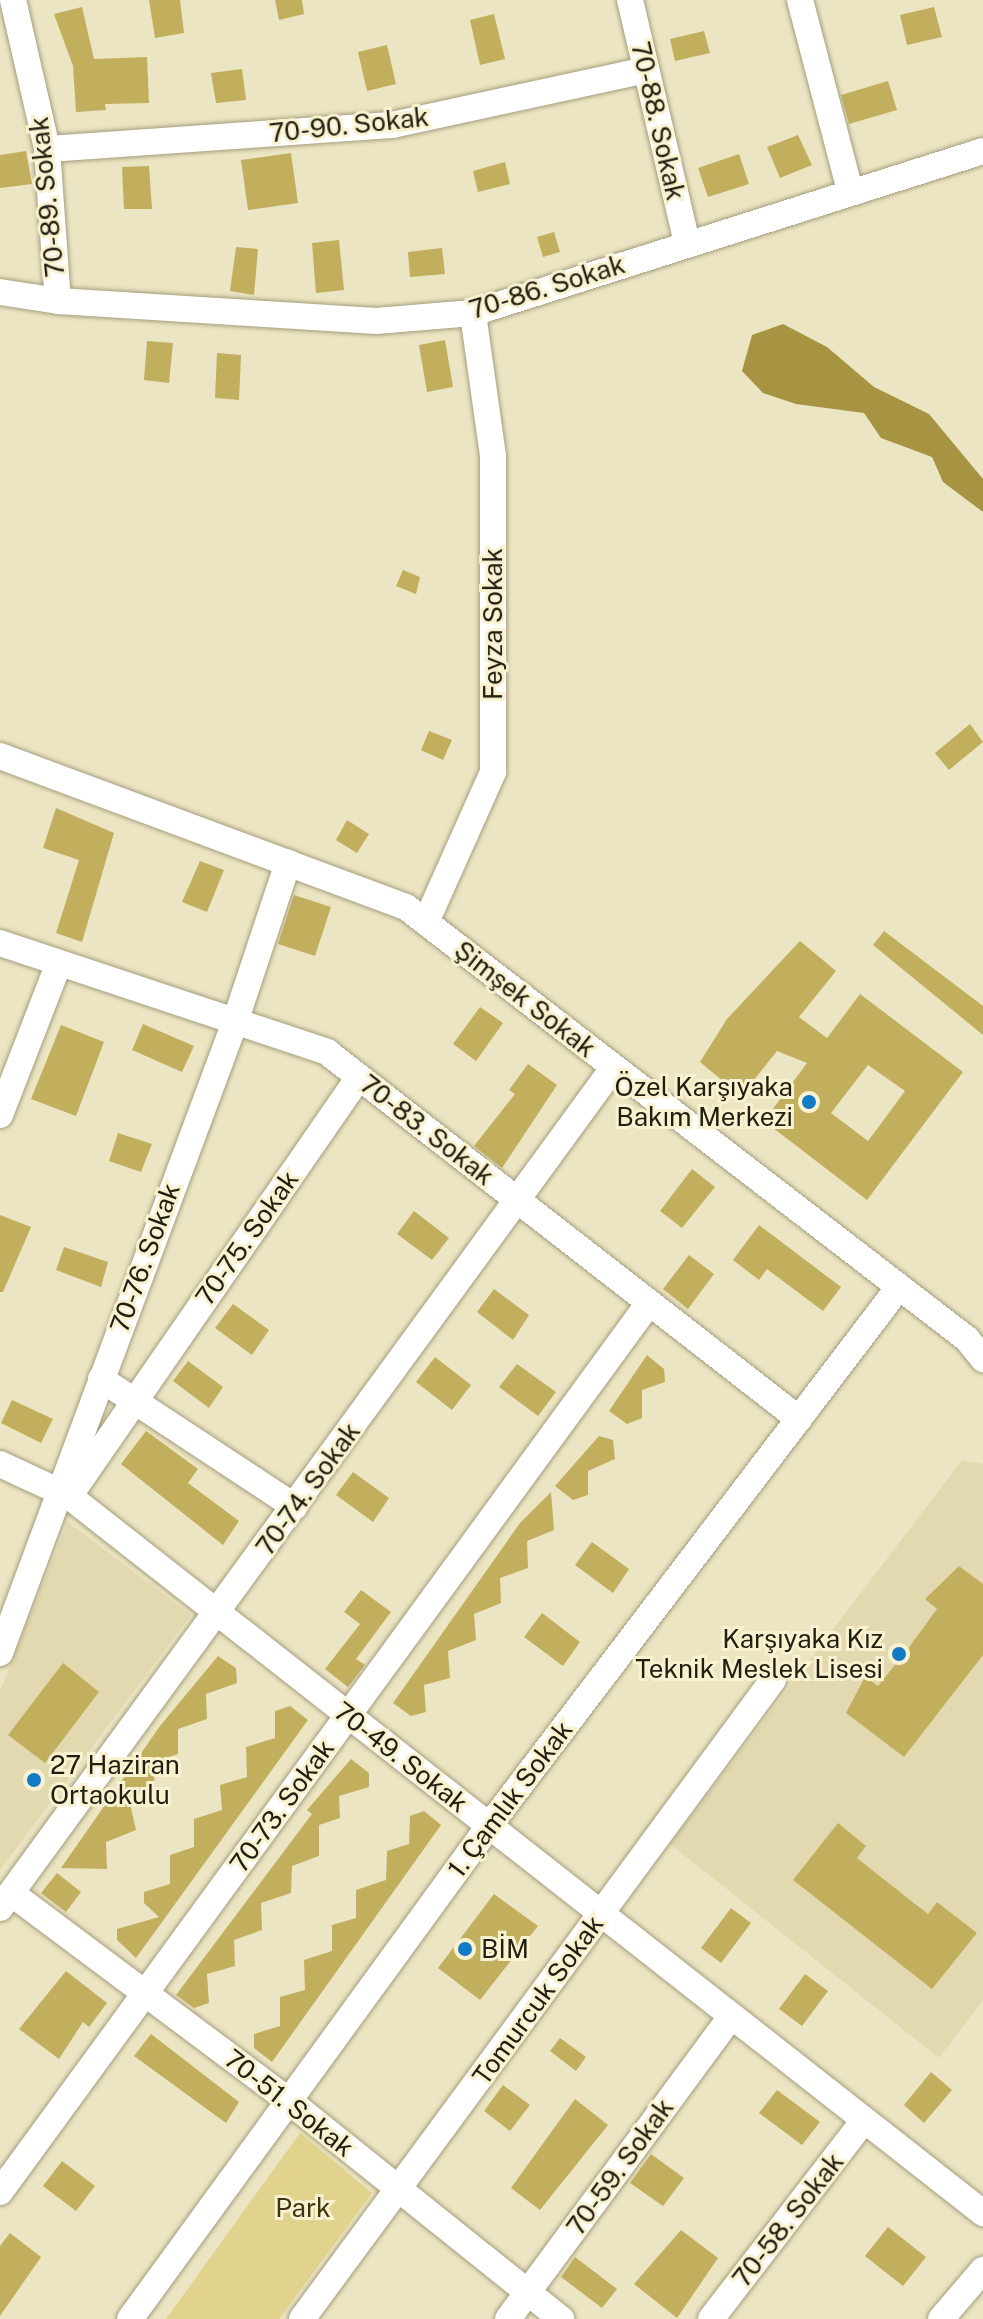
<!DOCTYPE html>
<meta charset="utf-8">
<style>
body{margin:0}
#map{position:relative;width:983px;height:2319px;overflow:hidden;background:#ece5c3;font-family:"Public Sans",sans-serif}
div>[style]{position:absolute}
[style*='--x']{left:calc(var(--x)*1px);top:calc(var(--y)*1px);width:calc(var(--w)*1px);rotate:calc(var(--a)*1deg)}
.built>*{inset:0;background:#e3d9b1}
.green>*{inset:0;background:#e1d28d}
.water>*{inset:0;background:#a69443}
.building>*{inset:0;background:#c1af5e}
.roads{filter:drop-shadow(0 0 2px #a59e7e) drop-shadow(0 0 2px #a59e7e)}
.minor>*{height:26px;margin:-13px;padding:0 13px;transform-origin:13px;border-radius:13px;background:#fff}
.dots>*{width:22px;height:22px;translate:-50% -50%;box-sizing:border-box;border:4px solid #f9f2d0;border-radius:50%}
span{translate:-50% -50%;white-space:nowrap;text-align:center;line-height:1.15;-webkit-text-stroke:6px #f9f2d0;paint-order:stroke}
.street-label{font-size:26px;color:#211e12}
.poi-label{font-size:26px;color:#211e12}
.right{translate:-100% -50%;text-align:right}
.left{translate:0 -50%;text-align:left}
.park-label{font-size:26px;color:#3d3512}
</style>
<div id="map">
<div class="built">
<i style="clip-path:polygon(962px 1460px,983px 1464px,983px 2000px,939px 2058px,670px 1844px)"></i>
<i style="clip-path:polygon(68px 1522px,191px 1615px,0 1870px,0 1691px)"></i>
</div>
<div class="green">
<i style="clip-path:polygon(300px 2133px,372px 2193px,279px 2319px,166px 2319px)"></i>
</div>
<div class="water">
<i style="clip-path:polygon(783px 324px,827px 347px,874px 387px,929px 414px,983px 479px,983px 512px,943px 482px,932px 457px,881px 438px,864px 413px,796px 404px,763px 393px,742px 371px,752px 335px)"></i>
</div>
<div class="building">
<i style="clip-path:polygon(149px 0,180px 0,184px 33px,155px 38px)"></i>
<i style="clip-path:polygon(275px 0,302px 0,304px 14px,279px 20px)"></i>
<i style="clip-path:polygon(82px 7px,94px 59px,147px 57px,149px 103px,105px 104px,106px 110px,76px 112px,73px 66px,54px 14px)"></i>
<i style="clip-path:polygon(934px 7px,942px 37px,907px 45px,900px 15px)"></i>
<i style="clip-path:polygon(494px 14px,505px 59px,480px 65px,470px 20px)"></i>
<i style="clip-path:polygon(704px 31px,710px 53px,675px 61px,670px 39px)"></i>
<i style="clip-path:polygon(387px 45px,396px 84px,367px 91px,358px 52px)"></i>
<i style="clip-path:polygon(242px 69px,246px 100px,216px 103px,211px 73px)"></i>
<i style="clip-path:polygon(888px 81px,897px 110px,849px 124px,841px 95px)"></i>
<i style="clip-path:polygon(798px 135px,812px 165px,780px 178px,767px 147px)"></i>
<i style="clip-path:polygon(26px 151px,32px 184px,0 188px,0 155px)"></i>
<i style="clip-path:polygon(291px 153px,298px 203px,248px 210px,241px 160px)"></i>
<i style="clip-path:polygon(739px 154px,749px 184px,708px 197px,698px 168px)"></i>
<i style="clip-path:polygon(505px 162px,510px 184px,478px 192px,473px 171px)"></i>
<i style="clip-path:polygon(149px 166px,152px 209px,124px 209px,122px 167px)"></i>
<i style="clip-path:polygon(554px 232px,560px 252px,543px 257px,537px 237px)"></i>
<i style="clip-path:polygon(339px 240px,344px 290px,316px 293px,312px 243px)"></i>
<i style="clip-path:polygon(236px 247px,258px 249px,254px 295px,230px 291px)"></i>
<i style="clip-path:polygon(442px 248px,445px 274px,410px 277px,408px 252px)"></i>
<i style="clip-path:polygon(445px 340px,453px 387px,427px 392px,419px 345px)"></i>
<i style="clip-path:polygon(147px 341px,173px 343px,169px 383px,144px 380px)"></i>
<i style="clip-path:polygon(217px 353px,241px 355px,239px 400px,215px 398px)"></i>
<i style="clip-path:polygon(403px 570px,420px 577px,416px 594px,396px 586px)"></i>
<i style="clip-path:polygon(970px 724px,983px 742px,949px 770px,935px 753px)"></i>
<i style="clip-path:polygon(429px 731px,452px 740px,443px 760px,421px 750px)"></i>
<i style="clip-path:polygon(56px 808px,114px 833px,82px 942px,56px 933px,79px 860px,43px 848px)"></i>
<i style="clip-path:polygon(347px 820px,369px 834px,357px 853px,336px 840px)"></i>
<i style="clip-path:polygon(200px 861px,224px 870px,207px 912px,182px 902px)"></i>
<i style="clip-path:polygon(294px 895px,331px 907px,315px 956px,278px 944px)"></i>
<i style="clip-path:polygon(884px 931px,983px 1006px,983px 1035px,873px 945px)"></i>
<i style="clip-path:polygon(evenodd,800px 941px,836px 971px,799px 1017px,827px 1038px,860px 994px,963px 1072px,867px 1200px,764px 1121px,807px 1063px,777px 1051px,741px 1096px,700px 1062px,727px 1019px,800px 941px,868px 1065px,905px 1091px,868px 1141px,831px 1113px,868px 1065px)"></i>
<i style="clip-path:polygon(480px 1007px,503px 1023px,476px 1061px,453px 1044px)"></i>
<i style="clip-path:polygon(143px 1024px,194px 1046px,182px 1072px,132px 1050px)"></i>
<i style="clip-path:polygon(61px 1025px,104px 1042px,76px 1116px,31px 1099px)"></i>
<i style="clip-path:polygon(528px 1064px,557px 1085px,502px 1168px,474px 1146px,515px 1094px,509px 1090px)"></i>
<i style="clip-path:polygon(118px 1133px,152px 1144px,141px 1172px,109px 1161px)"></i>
<i style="clip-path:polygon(692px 1169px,715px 1187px,682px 1228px,660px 1211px)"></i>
<i style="clip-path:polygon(414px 1211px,449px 1238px,432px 1260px,397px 1234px)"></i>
<i style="clip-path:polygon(0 1215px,31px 1227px,3px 1292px,0 1292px)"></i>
<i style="clip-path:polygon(759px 1225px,841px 1287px,823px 1311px,767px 1269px,759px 1280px,733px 1260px)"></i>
<i style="clip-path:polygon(64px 1247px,108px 1262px,101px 1287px,56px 1270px)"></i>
<i style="clip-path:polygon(689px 1255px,714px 1274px,688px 1309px,663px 1289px)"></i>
<i style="clip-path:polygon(494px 1289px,529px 1315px,513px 1340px,477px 1312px)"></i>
<i style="clip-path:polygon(233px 1304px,269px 1330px,252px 1355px,215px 1328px)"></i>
<i style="clip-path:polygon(647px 1355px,664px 1369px,665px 1382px,642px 1390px,642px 1418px,627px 1424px,609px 1411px)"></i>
<i style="clip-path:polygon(435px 1357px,471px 1385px,452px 1410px,416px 1382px)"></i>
<i style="clip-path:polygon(188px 1361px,223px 1387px,209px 1408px,173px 1381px)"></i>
<i style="clip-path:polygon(517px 1364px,556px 1392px,538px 1416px,499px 1387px)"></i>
<i style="clip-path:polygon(12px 1400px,53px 1419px,41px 1443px,1px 1423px)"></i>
<i style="clip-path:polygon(146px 1431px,198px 1469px,188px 1483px,239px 1521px,223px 1545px,121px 1464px)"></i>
<i style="clip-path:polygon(599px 1436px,613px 1440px,615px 1459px,588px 1471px,588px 1495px,573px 1500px,555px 1486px)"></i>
<i style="clip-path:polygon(353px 1472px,389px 1498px,373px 1522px,336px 1495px)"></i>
<i style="clip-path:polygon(551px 1492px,554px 1530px,527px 1541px,528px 1568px,500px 1578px,501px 1603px,474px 1614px,476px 1640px,448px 1651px,450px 1678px,424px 1685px,426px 1712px,411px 1716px,393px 1703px,520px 1523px)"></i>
<i style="clip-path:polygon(592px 1542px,629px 1569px,613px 1593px,575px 1565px)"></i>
<i style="clip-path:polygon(959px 1566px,983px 1584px,983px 1655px,904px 1757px,846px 1713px,865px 1677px,878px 1686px,910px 1646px,937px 1609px,925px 1599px)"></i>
<i style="clip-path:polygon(361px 1590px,391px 1612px,356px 1659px,365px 1665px,348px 1687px,325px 1669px,360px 1624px,344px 1612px)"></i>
<i style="clip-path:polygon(542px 1613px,580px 1642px,563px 1666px,524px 1637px)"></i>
<i style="clip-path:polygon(218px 1656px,236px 1668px,237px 1683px,206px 1694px,207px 1719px,178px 1729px,178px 1754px,153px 1762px,155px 1788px,129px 1799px,136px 1830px,106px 1842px,107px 1869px,61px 1868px,160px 1726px)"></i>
<i style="clip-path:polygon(63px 1663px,99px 1692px,45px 1763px,8px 1735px)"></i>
<i style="clip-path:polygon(290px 1706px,308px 1720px,136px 1958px,117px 1940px,117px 1929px,159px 1917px,144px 1903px,144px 1892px,170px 1884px,170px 1855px,194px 1847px,194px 1819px,222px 1810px,220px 1785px,247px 1777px,246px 1747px,275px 1738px,275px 1711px)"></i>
<i style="clip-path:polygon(351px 1759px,369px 1773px,369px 1787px,339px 1796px,340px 1818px,319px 1825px,319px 1856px,292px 1866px,291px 1893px,261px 1903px,262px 1930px,234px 1940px,235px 1966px,207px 1974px,209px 2003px,194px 2008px,176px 1995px,312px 1814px,307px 1810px)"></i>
<i style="clip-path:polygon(424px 1811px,441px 1825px,272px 2062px,254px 2048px,254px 2034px,280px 2026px,280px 1997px,305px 1990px,304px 1960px,332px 1951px,332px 1925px,356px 1918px,356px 1890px,386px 1880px,387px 1851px,409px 1844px,410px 1816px)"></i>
<i style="clip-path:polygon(838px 1823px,866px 1846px,857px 1858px,910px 1900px,928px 1914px,937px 1902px,977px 1933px,932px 1989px,793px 1880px)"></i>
<i style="clip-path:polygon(57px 1873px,81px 1892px,66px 1912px,41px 1893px)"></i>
<i style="clip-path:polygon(494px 1894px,538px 1926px,480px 2000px,438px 1968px)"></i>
<i style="clip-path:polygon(731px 1908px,751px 1923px,721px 1963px,701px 1948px)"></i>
<i style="clip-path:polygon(66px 1971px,107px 2003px,89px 2027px,83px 2022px,59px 2059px,19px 2029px)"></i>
<i style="clip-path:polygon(805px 1974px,828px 1991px,802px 2026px,779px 2009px)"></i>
<i style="clip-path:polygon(151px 2034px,239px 2102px,226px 2123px,134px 2056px)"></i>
<i style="clip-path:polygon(560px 2038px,586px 2057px,576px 2071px,550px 2051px)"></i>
<i style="clip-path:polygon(931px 2072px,952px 2090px,924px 2123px,904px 2105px)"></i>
<i style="clip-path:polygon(503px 2085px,530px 2105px,510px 2131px,484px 2111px)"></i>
<i style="clip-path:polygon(777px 2090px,820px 2122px,802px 2145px,759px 2113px)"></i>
<i style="clip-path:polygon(575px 2099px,608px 2125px,540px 2210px,511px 2188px)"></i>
<i style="clip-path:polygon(651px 2154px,684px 2178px,663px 2206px,630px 2183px)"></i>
<i style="clip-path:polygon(62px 2161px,95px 2186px,76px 2211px,43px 2186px)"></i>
<i style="clip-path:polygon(888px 2227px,926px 2257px,903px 2286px,865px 2256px)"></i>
<i style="clip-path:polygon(681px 2230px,718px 2258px,677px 2318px,634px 2284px)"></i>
<i style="clip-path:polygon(10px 2233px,41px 2257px,0 2316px,0 2246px)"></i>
<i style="clip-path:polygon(575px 2257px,617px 2289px,602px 2308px,561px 2277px)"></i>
</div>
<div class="roads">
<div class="minor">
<i style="--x:13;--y:0;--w:153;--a:77.1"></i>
<i style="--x:47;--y:149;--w:152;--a:85.9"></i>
<i style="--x:630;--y:0;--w:250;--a:76.8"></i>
<i style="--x:800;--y:0;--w:197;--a:75.3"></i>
<i style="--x:47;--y:149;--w:346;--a:-4"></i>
<i style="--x:392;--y:125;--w:260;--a:-12.2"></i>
<i style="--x:0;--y:292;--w:59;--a:8.8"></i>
<i style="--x:58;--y:301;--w:319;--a:3.6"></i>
<i style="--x:376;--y:321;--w:97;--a:-4.7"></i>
<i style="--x:473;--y:313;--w:535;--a:-17.62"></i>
<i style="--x:0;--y:756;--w:433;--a:20.4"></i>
<i style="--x:406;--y:907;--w:708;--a:37.6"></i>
<i style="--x:967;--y:1339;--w:26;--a:51"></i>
<i style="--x:426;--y:922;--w:164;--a:-65.9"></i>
<i style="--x:493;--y:772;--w:316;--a:-90"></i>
<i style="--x:493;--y:456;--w:144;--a:-98"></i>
<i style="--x:0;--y:943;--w:345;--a:18.4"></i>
<i style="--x:327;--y:1052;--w:598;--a:37.87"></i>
<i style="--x:0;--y:1115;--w:163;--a:-68.8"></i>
<i style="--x:101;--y:1379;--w:232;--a:33.4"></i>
<i style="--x:0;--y:1464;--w:76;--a:24.9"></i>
<i style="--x:69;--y:1496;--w:1162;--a:38.11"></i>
<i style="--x:70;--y:1495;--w:508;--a:-55.34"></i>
<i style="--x:0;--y:1653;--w:673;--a:-69.57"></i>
<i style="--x:235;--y:1022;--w:168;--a:-71.6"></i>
<i style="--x:11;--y:1893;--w:347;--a:36.8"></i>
<i style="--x:289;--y:2101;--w:349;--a:38.7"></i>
<i style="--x:0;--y:1908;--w:1041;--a:-53.87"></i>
<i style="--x:0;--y:2192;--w:1101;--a:-53.87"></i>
<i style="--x:130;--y:2319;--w:610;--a:-53.94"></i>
<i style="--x:489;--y:1826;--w:677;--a:-52.74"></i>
<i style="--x:302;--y:2319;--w:794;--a:-53.61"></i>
<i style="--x:508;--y:2319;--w:376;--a:-53.6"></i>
<i style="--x:711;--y:2319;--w:251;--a:-52.4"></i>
<i style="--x:941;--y:2319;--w:65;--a:-49.4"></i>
</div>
</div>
<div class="dots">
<i style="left:809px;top:1102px;background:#117bc6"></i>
<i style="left:899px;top:1654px;background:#117bc6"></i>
<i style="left:34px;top:1780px;background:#117bc6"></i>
<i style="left:465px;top:1949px;background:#117bc6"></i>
</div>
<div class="street-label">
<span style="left:658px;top:121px;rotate:77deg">70-88. Sokak</span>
<span style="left:349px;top:125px;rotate:-6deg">70-90. Sokak</span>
<span style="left:47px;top:197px;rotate:-96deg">70-89. Sokak</span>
<span style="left:547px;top:287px;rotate:-17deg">70-86. Sokak</span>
<span style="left:493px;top:624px;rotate:-90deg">Feyza Sokak</span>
<span style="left:525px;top:999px;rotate:38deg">Şimşek Sokak</span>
<span style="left:427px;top:1130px;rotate:38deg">70-83. Sokak</span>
<span style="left:247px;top:1238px;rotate:-55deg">70-75. Sokak</span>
<span style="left:145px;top:1258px;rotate:-70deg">70-76. Sokak</span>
<span style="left:308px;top:1489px;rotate:-54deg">70-74. Sokak</span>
<span style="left:401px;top:1757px;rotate:38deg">70-49. Sokak</span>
<span style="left:510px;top:1799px;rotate:-53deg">1. Çamlık Sokak</span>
<span style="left:282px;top:1806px;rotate:-54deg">70-73. Sokak</span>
<span style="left:538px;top:2000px;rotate:-54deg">Tomurcuk Sokak</span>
<span style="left:289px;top:2103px;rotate:38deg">70-51. Sokak</span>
<span style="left:620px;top:2167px;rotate:-54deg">70-59. Sokak</span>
<span style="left:788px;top:2220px;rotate:-52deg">70-58. Sokak</span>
</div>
<div class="poi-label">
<span class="right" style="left:793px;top:1102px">Özel Karşıyaka<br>Bakım Merkezi</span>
<span class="right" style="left:883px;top:1654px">Karşıyaka Kız<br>Teknik Meslek Lisesi</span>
<span class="left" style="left:50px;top:1780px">27 Haziran<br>Ortaokulu</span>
<span class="left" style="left:481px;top:1949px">BİM</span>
</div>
<div class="park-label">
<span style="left:303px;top:2208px">Park</span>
</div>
</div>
